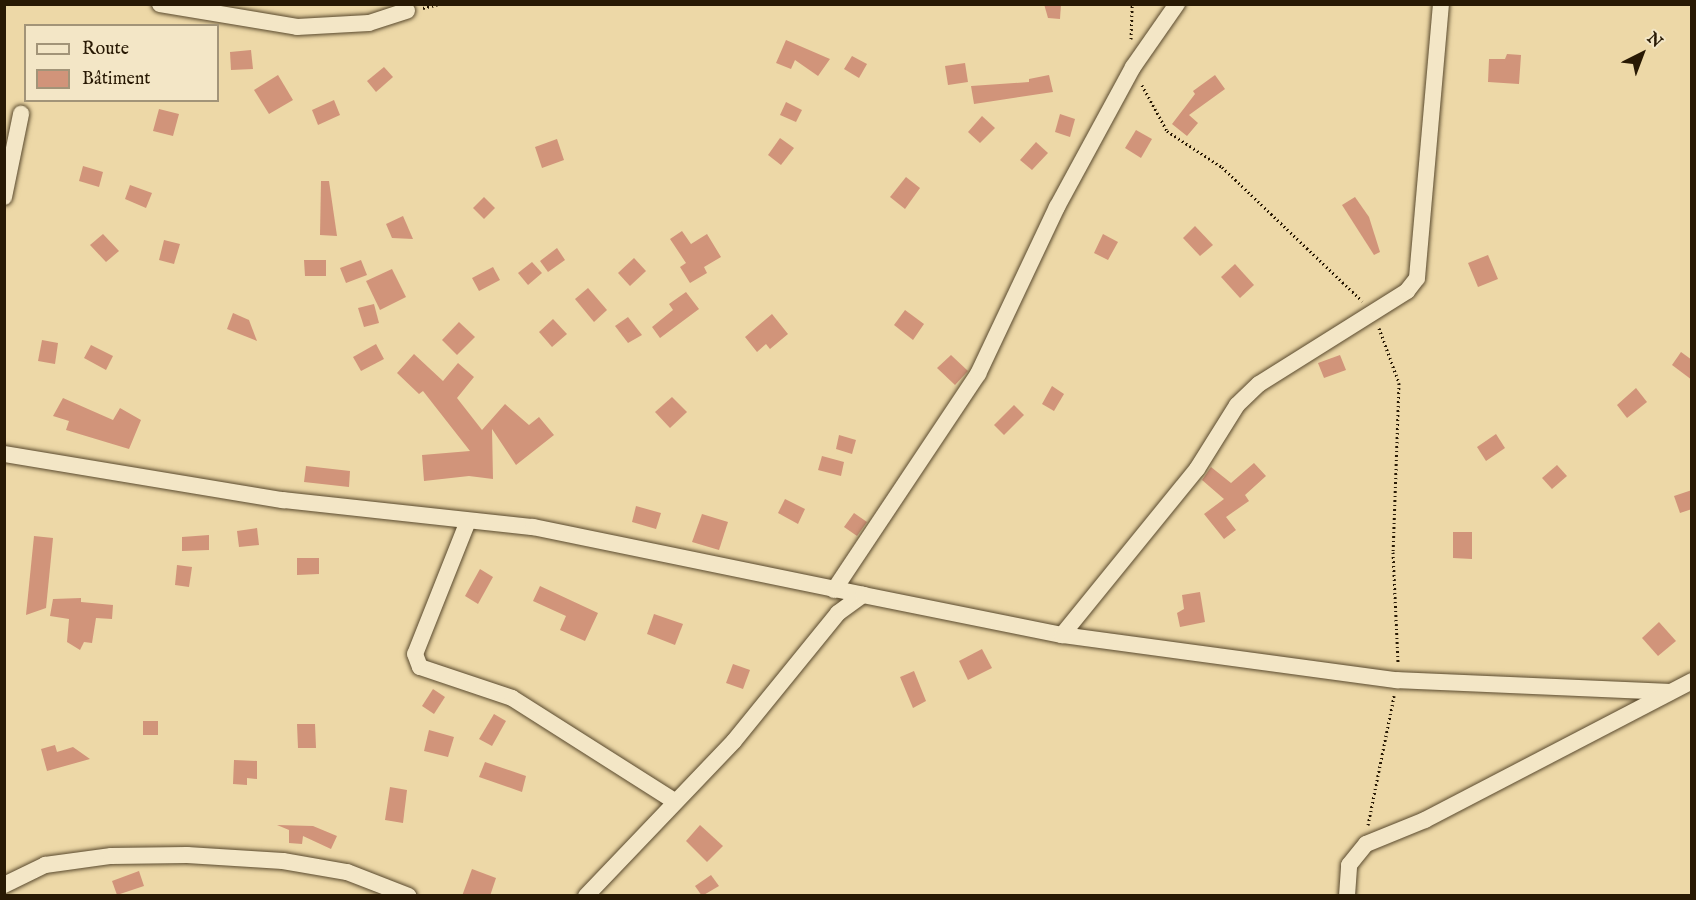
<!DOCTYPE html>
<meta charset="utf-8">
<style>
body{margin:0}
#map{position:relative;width:1696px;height:900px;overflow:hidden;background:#edd8a7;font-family:"IM FELL English",serif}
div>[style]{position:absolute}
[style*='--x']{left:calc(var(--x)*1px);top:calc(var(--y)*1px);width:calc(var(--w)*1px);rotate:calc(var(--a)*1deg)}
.building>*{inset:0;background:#d1947a}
.path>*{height:3px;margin-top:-1.5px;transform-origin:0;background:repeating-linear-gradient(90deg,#281904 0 1.5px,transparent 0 4.5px)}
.roads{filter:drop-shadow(0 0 2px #59492d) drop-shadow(0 0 2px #59492d)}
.minor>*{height:16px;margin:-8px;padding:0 8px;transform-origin:8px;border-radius:8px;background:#f3e6c6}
span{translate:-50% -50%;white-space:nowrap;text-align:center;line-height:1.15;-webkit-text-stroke:5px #f3e6c6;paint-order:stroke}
.frame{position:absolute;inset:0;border:6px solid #281904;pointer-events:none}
.legend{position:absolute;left:24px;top:24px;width:195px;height:78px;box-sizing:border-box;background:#f3e6c6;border:2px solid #a29478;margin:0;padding:8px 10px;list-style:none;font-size:18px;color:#281904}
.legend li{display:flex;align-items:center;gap:12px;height:30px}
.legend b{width:30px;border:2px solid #a29478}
.north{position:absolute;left:1612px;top:24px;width:60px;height:60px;-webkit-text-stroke:4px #f3e6c6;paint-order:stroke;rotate:42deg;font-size:16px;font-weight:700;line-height:24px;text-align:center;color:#281904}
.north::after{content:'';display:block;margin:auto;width:21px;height:27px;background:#281904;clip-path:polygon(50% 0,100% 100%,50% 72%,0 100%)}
</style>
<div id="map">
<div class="building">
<i style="clip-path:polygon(1044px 4px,1061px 4px,1060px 19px,1048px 18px)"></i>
<i style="clip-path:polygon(786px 40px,830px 59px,818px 76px,795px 60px,791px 69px,776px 63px)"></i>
<i style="clip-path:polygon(251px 50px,253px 69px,231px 70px,230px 52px)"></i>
<i style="clip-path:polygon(1507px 54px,1521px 55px,1519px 84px,1488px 82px,1489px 59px,1505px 59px)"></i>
<i style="clip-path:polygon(852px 56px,867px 64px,859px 78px,844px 69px)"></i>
<i style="clip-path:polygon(965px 63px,968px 82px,948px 85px,945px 66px)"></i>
<i style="clip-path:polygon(384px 67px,393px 77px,376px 92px,367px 81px)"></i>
<i style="clip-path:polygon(278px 75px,293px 100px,269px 114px,254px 90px)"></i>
<i style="clip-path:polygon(1049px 75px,1053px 92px,974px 104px,971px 86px,1029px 82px,1029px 79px)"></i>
<i style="clip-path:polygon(1215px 75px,1225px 89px,1189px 115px,1198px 123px,1187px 136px,1172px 124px,1195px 94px,1193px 91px)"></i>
<i style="clip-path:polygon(334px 100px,340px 115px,318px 125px,312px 110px)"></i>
<i style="clip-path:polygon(786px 102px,802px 110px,796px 122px,780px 115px)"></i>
<i style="clip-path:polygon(159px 109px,179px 114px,173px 136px,153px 131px)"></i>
<i style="clip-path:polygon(1060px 114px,1075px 119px,1070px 137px,1055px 132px)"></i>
<i style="clip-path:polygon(982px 116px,995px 128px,980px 143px,968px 132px)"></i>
<i style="clip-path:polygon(1136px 130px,1152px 139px,1141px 158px,1125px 148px)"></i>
<i style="clip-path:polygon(780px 138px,794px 148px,781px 165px,768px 155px)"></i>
<i style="clip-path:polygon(557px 139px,564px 160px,542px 168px,535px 147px)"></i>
<i style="clip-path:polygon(1036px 142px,1048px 153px,1032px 170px,1020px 160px)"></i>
<i style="clip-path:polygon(83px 166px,103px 172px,99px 187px,79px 181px)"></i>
<i style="clip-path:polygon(906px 177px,920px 188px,905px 209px,890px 197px)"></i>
<i style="clip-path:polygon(321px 181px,329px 181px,337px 236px,320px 235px)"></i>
<i style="clip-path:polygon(130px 185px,152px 193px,146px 208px,125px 199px)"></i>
<i style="clip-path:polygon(484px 197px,495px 208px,484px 219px,473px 208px)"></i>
<i style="clip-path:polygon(1355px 197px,1369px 217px,1380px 252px,1374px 255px,1342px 205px)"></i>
<i style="clip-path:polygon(403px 216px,413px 239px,392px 238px,386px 224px)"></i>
<i style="clip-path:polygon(1195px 226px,1213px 245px,1200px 256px,1183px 238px)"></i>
<i style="clip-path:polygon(682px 231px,691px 244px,707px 234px,721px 257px,704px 267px,707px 273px,690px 283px,680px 267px,686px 263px,670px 239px)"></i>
<i style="clip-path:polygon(103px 234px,119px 251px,106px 262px,90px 245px)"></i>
<i style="clip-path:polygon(1103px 234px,1118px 242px,1108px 260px,1094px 253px)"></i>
<i style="clip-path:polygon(164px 240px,180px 244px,174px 264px,159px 260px)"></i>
<i style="clip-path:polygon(557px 248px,565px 260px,548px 272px,540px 261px)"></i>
<i style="clip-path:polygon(1488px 255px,1498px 279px,1478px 287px,1468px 263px)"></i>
<i style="clip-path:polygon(634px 258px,646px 271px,630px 286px,618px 273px)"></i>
<i style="clip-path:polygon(304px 260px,326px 260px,326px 276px,305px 276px)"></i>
<i style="clip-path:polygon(361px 260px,367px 275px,346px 283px,340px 268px)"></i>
<i style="clip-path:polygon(532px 262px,542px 273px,528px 285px,518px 273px)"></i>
<i style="clip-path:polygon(1235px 264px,1254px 285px,1240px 298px,1221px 277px)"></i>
<i style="clip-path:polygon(493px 267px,500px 280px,479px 291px,472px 278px)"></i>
<i style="clip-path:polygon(392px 269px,406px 297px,380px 310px,366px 281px)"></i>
<i style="clip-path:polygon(588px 288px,607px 310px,594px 322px,575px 299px)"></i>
<i style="clip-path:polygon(686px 292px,699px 309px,660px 338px,652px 327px,673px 310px,669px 304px)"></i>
<i style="clip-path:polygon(374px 304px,379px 323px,364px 327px,358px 308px)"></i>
<i style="clip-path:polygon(905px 310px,924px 324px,913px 340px,894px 325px)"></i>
<i style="clip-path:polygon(233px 313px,249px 320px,257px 341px,227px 329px)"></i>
<i style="clip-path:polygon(772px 314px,788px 334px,770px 349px,766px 344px,757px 352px,745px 337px)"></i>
<i style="clip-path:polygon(628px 317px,642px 335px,628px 343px,615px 326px)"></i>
<i style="clip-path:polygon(553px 319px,567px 334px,552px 347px,539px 332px)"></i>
<i style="clip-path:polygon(459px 322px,475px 337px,457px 355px,442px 340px)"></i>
<i style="clip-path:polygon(42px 340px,58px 343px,55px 364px,38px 361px)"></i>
<i style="clip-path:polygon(376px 344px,384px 359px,361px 371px,353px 357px)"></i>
<i style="clip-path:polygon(91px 345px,113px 356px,106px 370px,84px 358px)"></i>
<i style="clip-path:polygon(1681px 352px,1692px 360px,1692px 380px,1672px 365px)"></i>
<i style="clip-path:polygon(414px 354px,443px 381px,458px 363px,474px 377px,457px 398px,482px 430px,505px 404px,529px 425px,539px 417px,554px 435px,516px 465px,492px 429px,493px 479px,469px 476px,424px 481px,422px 455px,470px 451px,423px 391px,419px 394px,397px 373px)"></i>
<i style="clip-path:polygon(951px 355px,968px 371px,955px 385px,937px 368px)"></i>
<i style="clip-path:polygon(1340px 355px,1346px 370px,1324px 378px,1318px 363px)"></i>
<i style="clip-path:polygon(1052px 386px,1064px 394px,1054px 411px,1042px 404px)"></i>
<i style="clip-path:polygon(1636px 388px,1647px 402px,1627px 418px,1617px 405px)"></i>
<i style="clip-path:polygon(672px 397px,687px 412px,670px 428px,655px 412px)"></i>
<i style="clip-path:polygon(63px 398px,113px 420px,120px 408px,141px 420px,129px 449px,66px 430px,69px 421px,53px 416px)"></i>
<i style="clip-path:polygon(1014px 405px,1024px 415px,1004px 435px,994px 425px)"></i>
<i style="clip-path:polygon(1496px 434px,1505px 448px,1486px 461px,1477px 447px)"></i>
<i style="clip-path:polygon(839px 435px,856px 440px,852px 454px,836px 449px)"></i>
<i style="clip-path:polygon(822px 456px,844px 462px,841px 476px,818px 470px)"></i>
<i style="clip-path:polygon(1254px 463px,1266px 476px,1245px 495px,1249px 501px,1226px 517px,1236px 530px,1224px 539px,1204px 514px,1224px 499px,1202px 480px,1211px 467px,1231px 483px)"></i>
<i style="clip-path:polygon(1557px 465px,1567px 476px,1552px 489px,1542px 478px)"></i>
<i style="clip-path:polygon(306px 466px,350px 471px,349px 487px,304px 482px)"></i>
<i style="clip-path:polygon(1692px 490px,1692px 509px,1680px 513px,1674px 496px)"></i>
<i style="clip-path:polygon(785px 499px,805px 509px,798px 524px,778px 513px)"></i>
<i style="clip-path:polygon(636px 506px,661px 513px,656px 529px,632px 522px)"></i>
<i style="clip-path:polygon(854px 513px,867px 522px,857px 536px,844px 527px)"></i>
<i style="clip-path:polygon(702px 514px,728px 522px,719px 550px,692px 542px)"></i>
<i style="clip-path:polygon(257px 528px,259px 545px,239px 547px,237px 531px)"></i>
<i style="clip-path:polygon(1453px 532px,1472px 532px,1472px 559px,1453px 558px)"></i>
<i style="clip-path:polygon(209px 535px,209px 550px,182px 551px,182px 537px)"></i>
<i style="clip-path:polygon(34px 536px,53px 538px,46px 608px,26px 615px)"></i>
<i style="clip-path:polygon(297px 558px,319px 558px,319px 574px,297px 575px)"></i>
<i style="clip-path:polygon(177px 565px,192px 567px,189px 587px,175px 585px)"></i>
<i style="clip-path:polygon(480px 569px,493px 577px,478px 604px,465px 596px)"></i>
<i style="clip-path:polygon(540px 586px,598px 613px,585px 641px,560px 630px,566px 616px,533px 601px)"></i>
<i style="clip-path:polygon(1200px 592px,1205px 622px,1180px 627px,1177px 613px,1184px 609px,1182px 595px)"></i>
<i style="clip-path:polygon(81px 598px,81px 602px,113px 605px,112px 619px,96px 618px,92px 643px,84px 642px,80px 650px,67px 642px,69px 619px,50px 616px,53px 599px)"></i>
<i style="clip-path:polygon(654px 614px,683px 624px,675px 645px,647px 634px)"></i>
<i style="clip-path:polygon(1659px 622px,1676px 641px,1658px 656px,1642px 638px)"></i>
<i style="clip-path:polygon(982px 649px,992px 668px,968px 680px,959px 661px)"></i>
<i style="clip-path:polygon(733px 664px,750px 670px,743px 689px,726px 683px)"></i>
<i style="clip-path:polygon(914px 671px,926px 701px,913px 708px,900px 677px)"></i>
<i style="clip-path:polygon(433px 689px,445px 697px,434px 714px,422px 706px)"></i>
<i style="clip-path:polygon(494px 714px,506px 721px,492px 746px,479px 739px)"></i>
<i style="clip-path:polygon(143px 721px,158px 721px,158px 735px,143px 735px)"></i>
<i style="clip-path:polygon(297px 724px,315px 724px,316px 748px,298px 748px)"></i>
<i style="clip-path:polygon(429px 730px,454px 737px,448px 757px,424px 751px)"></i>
<i style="clip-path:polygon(55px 745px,57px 752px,73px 747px,90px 759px,47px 771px,41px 749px)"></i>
<i style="clip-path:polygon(234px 760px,257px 761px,257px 779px,247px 778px,247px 785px,233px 784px)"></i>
<i style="clip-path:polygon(485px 762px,526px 776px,522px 792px,479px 777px)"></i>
<i style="clip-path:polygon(390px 787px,407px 790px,403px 823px,385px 820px)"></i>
<i style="clip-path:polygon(277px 825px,313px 826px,337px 836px,331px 849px,303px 836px,302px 844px,289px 843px,289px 830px)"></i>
<i style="clip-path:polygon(700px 825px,723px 846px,707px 862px,686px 841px)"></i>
<i style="clip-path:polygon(472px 869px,496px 878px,490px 896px,462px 896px)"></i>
<i style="clip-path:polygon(139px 871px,144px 886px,117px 895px,112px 881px)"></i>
<i style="clip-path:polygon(711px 875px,719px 886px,702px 896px,695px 886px)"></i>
</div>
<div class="path">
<i style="--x:423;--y:8;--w:16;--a:-14"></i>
<i style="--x:1131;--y:39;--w:35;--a:-88"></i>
<i style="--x:1142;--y:85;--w:52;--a:61.5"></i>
<i style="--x:1167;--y:131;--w:66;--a:33.2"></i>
<i style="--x:1222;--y:167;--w:194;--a:43.7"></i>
<i style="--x:1379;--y:328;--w:59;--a:70"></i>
<i style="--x:1399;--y:383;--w:169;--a:92"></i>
<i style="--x:1393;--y:552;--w:111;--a:87.4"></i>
<i style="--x:1368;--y:825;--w:132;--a:-78.6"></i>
</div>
<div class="roads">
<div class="minor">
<i style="--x:160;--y:4;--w:139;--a:9.5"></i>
<i style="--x:297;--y:27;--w:72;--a:-3.2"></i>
<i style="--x:369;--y:23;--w:40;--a:-18"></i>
<i style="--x:4;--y:197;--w:85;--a:-78.4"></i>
<i style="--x:4;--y:454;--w:283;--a:9.4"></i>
<i style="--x:283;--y:500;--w:251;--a:6.2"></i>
<i style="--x:533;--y:527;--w:337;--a:11.6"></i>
<i style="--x:468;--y:521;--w:143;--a:111.7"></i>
<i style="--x:415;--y:654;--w:14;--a:69"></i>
<i style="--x:420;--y:667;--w:97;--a:18.6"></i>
<i style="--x:512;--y:698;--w:192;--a:32.4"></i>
<i style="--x:834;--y:590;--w:260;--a:-56.3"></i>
<i style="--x:978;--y:374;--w:185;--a:-64.7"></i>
<i style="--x:1057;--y:207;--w:159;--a:-61.5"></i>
<i style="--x:1133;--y:67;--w:77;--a:-55.1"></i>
<i style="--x:1062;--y:635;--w:214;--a:-50.9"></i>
<i style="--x:1197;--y:469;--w:75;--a:-58"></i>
<i style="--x:1237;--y:405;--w:30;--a:-44"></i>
<i style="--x:1259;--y:384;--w:175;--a:-32.1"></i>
<i style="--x:1407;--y:291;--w:16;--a:-52"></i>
<i style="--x:1417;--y:278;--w:275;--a:-85"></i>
<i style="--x:4;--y:885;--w:46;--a:-26"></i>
<i style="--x:45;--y:865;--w:67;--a:-7.8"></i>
<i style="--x:111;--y:856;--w:76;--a:-0.8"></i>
<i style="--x:187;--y:855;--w:96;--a:3.6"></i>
<i style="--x:283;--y:861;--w:65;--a:9.8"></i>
<i style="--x:347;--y:872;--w:66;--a:21.2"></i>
<i style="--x:586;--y:896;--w:214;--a:-46.3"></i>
<i style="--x:734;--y:741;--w:165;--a:-50.9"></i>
<i style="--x:838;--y:613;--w:31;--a:-36"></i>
<i style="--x:863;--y:595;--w:203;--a:11.4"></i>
<i style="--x:1062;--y:635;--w:338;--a:7.7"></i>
<i style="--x:1397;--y:680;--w:272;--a:2.5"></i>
<i style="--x:1347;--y:896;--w:31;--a:-86"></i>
<i style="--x:1349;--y:865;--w:27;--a:-51"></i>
<i style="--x:1366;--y:844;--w:64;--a:-22.1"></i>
<i style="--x:1425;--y:820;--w:301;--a:-27.5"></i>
</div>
</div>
<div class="frame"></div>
<ul class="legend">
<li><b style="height:8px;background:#f3e6c6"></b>Route</li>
<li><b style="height:16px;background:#d1947a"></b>Bâtiment</li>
</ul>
<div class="north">N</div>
</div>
